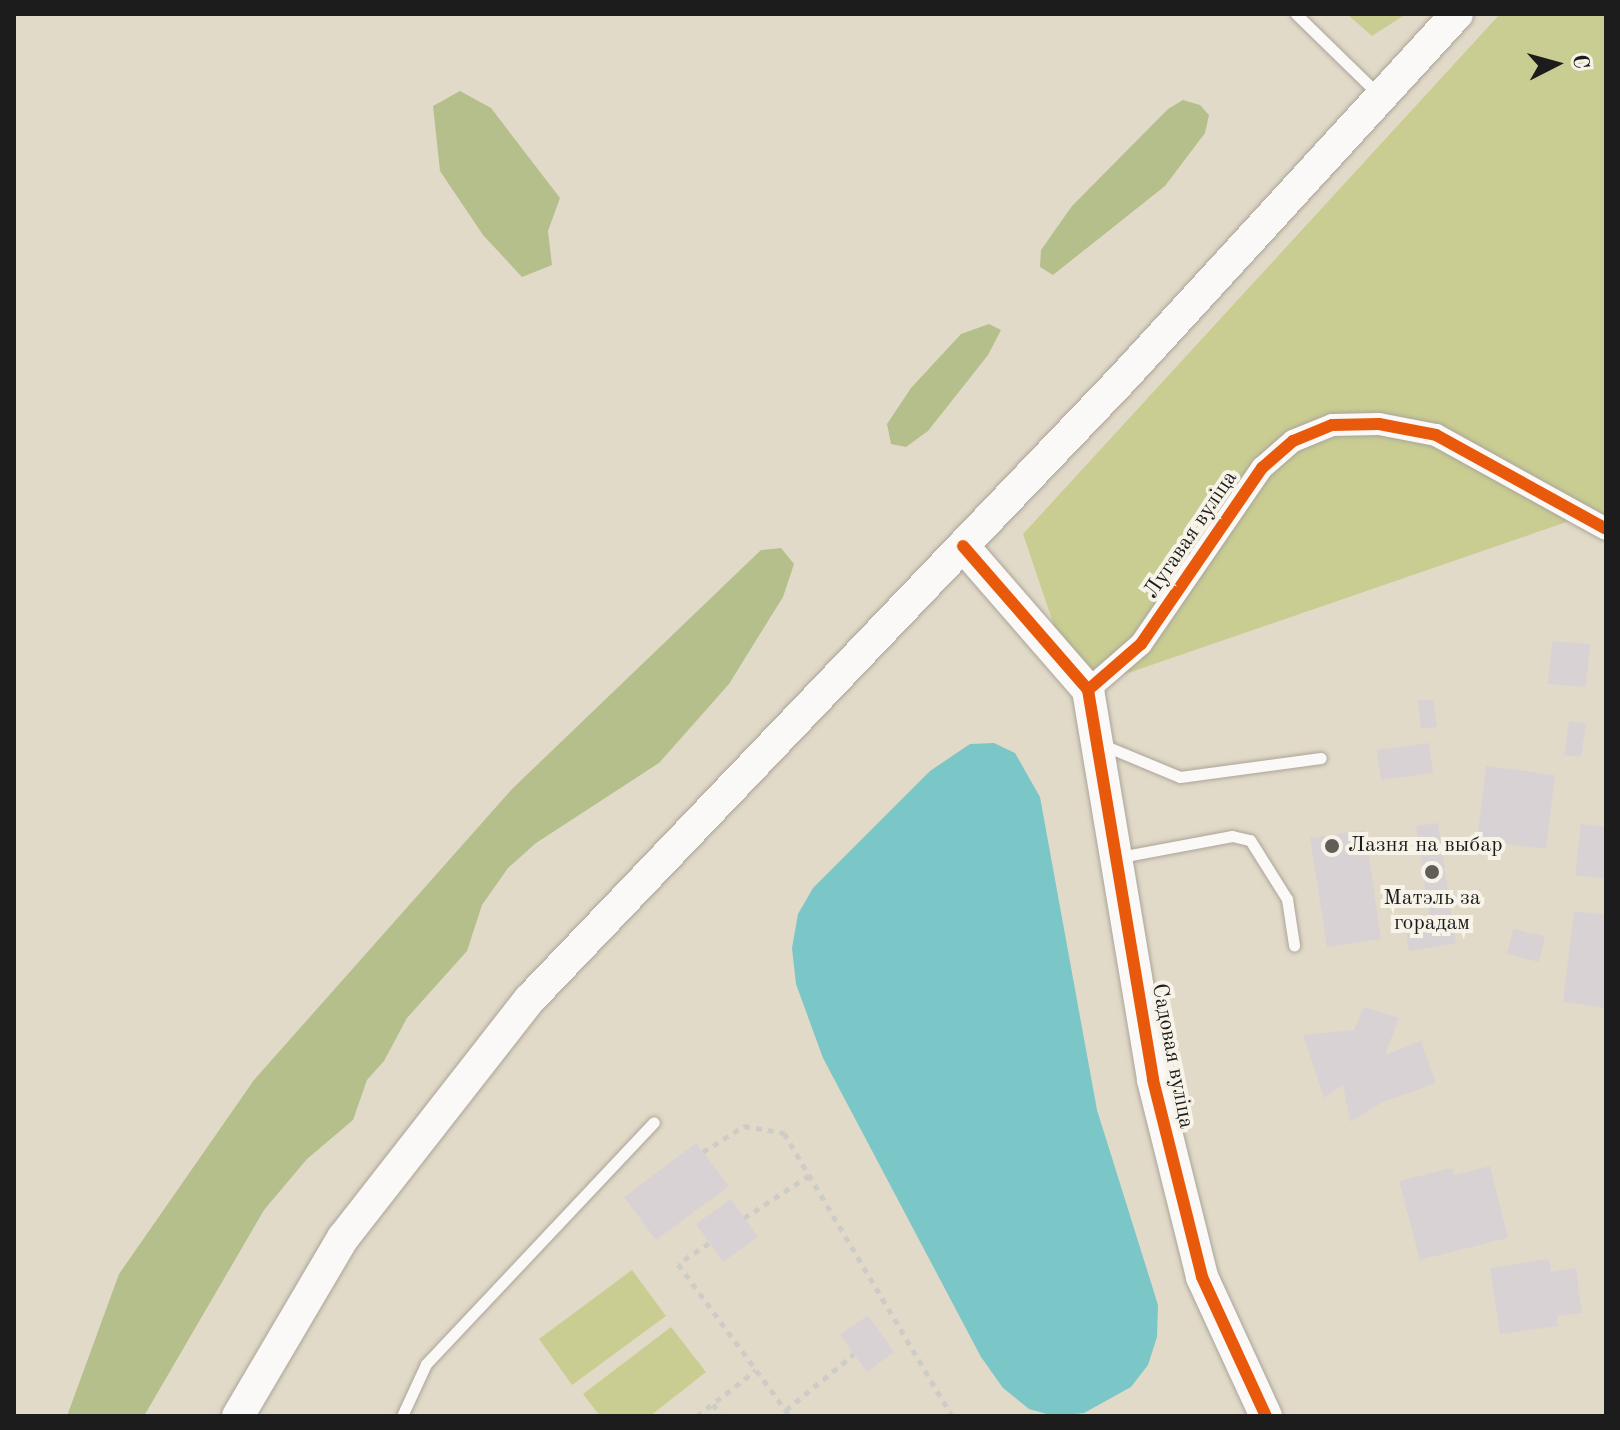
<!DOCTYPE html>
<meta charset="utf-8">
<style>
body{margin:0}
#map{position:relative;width:1620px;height:1430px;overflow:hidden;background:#e2dac8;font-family:"Old Standard TT",serif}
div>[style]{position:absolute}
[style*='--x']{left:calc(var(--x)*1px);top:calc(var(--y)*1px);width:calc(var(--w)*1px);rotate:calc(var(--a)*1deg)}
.green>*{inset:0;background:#cacd92}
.forest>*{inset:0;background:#b5bf8c}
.water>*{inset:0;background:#7bc6c6}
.building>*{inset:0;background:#d8d2d5}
.path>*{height:5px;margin-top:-2.5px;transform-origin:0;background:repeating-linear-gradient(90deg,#ceccc7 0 6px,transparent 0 12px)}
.roads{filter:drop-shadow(0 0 2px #aaa59a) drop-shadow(0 0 2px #aaa59a)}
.lane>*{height:11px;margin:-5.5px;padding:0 5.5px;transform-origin:5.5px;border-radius:5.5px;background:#fbf9f7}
.street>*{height:22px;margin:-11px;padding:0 11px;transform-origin:11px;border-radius:11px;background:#fbf9f7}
.secondary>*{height:32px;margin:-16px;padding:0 16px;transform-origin:16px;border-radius:16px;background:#fbf9f7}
.cycleway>*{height:12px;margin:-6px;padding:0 6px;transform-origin:6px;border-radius:6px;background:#e8590c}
.dots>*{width:22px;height:22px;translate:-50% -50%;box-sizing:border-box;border:4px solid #f7f3e8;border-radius:50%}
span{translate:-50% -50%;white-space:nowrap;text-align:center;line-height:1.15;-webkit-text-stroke:8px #f7f3e8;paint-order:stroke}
.street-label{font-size:22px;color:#1c1c1c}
.poi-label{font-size:22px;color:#1c1c1c}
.left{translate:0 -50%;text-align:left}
.frame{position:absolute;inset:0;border:16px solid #1c1c1c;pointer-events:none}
.north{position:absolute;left:1516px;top:24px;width:80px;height:80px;-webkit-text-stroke:6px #f7f3e8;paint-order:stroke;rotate:84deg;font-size:22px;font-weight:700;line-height:32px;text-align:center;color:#1c1c1c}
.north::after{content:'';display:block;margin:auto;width:28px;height:36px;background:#1c1c1c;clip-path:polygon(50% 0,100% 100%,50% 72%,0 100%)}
</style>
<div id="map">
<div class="green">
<i style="clip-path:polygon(1347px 14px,1406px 14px,1372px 36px)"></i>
<i style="clip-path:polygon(1500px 14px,1606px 14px,1606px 529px,1584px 516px,1102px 682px,1065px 658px,1023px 534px)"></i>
<i style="clip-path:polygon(632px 1270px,666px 1316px,572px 1385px,539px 1339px)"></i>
<i style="clip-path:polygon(671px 1327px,706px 1372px,650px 1416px,600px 1416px,583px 1394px)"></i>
</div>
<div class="forest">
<i style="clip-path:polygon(460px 91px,491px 108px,560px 198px,548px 231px,552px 265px,522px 277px,483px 235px,440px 171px,433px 106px)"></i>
<i style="clip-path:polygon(1183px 100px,1200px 105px,1209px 115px,1205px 133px,1165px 186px,1053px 275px,1040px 267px,1041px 250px,1072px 206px,1168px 109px)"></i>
<i style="clip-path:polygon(989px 324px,1001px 330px,988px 355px,928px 431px,906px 447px,891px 444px,887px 424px,911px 388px,961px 334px)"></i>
<i style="clip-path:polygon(781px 548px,794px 564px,783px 597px,729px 684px,659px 763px,536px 843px,508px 868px,482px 905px,467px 951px,407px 1018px,384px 1061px,367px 1080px,353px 1120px,307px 1159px,264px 1210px,144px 1416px,67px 1416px,119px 1274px,254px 1080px,511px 790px,761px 550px)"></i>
</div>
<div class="water">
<i style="clip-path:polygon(994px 743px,1015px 753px,1040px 797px,1097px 1110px,1158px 1305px,1157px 1337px,1148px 1365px,1131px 1387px,1084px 1413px,1054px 1416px,1029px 1409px,1003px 1388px,981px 1357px,823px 1058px,796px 984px,792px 948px,798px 914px,813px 888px,930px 771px,970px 744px)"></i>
</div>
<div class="building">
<i style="clip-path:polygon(1552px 641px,1590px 644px,1586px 687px,1548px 684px)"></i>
<i style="clip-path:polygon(1433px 699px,1437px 727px,1421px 729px,1418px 701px)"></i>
<i style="clip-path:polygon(1569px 721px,1586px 724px,1581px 757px,1564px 755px)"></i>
<i style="clip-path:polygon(1429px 743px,1433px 773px,1381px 780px,1377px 750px)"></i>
<i style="clip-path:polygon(1486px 766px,1555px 775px,1546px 849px,1477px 840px)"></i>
<i style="clip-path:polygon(1438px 823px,1456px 943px,1409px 951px,1404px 921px,1429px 916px,1416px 826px)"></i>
<i style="clip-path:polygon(1581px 824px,1606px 827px,1606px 879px,1575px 875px)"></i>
<i style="clip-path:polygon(1365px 830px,1381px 939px,1327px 947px,1310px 838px)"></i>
<i style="clip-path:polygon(1574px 911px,1606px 915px,1606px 1008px,1563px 1002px)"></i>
<i style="clip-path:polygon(1513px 929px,1545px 936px,1539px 962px,1507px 954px)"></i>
<i style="clip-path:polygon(1364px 1007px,1399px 1018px,1385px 1055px,1421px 1041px,1436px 1083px,1383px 1102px,1350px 1122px,1343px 1085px,1324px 1098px,1303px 1035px,1354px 1030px)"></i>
<i style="clip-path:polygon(696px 1143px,729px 1186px,656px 1240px,624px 1197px)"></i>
<i style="clip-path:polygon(1490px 1166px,1508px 1238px,1420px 1260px,1399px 1181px,1452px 1168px,1454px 1175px)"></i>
<i style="clip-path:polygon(731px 1199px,758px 1237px,723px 1262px,696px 1224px)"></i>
<i style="clip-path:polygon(1549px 1259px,1551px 1272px,1576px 1268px,1582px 1313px,1557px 1316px,1558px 1326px,1500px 1334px,1490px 1268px)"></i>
<i style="clip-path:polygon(868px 1315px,894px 1352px,867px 1372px,840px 1335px)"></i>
</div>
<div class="path">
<i style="--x:703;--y:1152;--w:49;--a:-32.4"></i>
<i style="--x:744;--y:1126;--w:41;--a:9.9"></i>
<i style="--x:784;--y:1133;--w:329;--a:59.3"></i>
<i style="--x:744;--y:1218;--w:79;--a:-33.1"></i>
<i style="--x:709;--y:1243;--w:37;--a:146"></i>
<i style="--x:678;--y:1264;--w:189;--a:53.6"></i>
<i style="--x:713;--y:1404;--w:14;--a:56"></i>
<i style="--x:786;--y:1410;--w:88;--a:-39.5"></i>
<i style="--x:697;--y:1416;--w:75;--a:-37.9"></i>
</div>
<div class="roads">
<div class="lane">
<i style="--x:1296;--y:14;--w:115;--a:44.3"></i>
<i style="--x:1103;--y:745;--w:83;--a:22.6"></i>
<i style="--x:1180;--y:777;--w:142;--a:-7.7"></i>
<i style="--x:1120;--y:857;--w:114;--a:-10.6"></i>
<i style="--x:1232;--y:836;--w:18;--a:13"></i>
<i style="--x:1250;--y:840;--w:70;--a:57.9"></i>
<i style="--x:1287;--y:899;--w:47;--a:81.3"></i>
<i style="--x:402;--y:1416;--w:57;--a:-65.2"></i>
<i style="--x:426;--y:1364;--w:332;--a:-46.7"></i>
</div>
<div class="street">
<i style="--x:1088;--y:690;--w:70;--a:-41"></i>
<i style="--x:1141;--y:644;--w:214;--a:-55.5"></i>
<i style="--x:1262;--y:468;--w:41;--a:-41.1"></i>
<i style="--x:1293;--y:441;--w:42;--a:-22.3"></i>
<i style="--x:1332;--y:425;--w:47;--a:-1.2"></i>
<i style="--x:1379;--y:424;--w:58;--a:10.9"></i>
<i style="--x:1436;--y:435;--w:194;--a:28.9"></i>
</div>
<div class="secondary">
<i style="--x:963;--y:546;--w:191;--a:49"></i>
<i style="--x:1088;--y:690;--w:395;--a:80.5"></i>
<i style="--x:1153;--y:1080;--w:203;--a:76"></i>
<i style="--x:1202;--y:1277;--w:153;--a:65.3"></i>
<i style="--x:238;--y:1416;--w:207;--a:-59.5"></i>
<i style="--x:343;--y:1238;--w:303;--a:-52"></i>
<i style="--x:530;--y:999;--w:863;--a:-46.31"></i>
<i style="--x:1126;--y:375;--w:490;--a:-47.5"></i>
</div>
</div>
<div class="cycleway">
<i style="--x:963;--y:546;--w:191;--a:49"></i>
<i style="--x:1088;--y:690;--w:395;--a:80.5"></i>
<i style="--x:1153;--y:1080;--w:203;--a:76"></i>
<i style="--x:1202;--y:1277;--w:153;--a:65.3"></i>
<i style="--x:1088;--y:690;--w:70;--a:-41"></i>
<i style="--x:1141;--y:644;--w:214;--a:-55.5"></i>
<i style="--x:1262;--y:468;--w:41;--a:-41.1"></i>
<i style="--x:1293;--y:441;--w:42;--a:-22.3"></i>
<i style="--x:1332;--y:425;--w:47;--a:-1.2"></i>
<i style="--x:1379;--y:424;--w:58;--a:10.9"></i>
<i style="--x:1436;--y:435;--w:194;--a:28.9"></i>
</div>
<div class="dots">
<i style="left:1332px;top:846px;background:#615e58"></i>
<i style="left:1432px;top:872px;background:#615e58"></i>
</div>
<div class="street-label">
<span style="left:1191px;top:535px;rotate:-56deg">Лугавая вуліца</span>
<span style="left:1172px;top:1056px;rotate:79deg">Садовая вуліца</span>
</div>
<div class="poi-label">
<span class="left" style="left:1348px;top:846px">Лазня на выбар</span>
<span style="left:1432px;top:911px">Матэль за<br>горадам</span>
</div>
<div class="frame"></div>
<div class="north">С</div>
</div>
